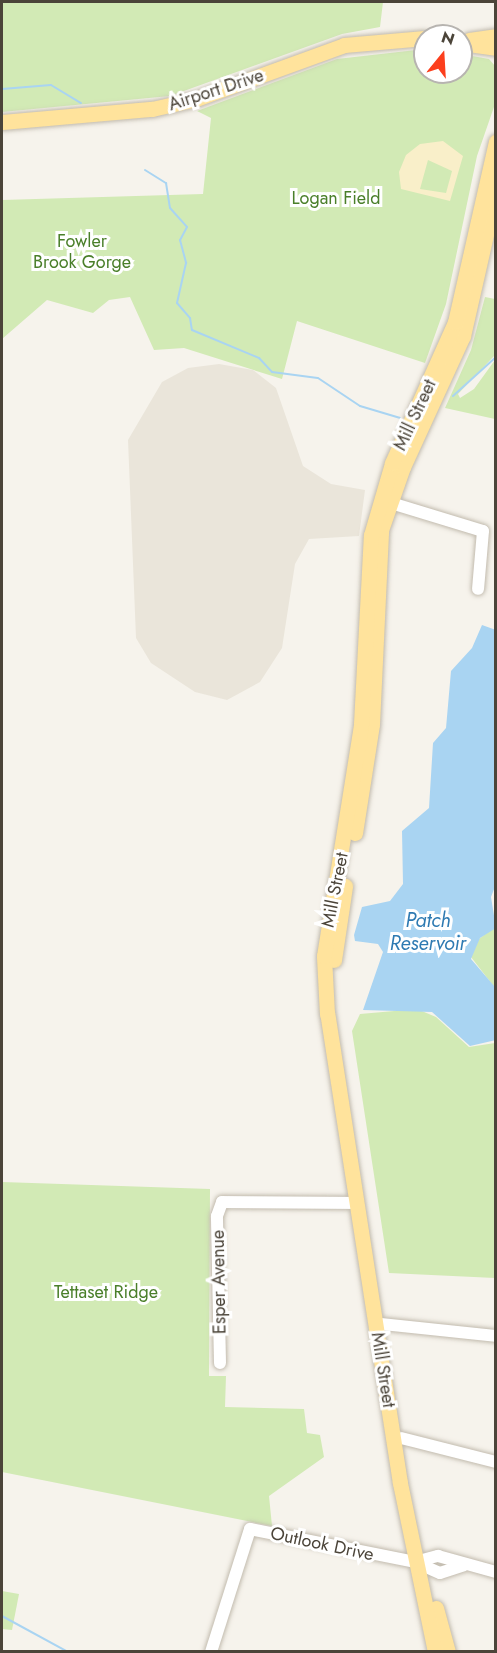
<!DOCTYPE html>
<style>
body{margin:0}
#map{position:relative;width:497px;height:1653px;overflow:hidden;background:#f6f3ec;font-family:Jost,sans-serif}
div>[style]{position:absolute}
[style*='--x']{left:calc(var(--x)*1px);top:calc(var(--y)*1px);width:calc(var(--w)*1px);rotate:calc(var(--a)*1deg)}
.residential>*{inset:0;background:#eae5da}
.green>*{inset:0;background:#d2eab5}
.sand>*{inset:0;background:#f9efc9}
.water>*{inset:0;background:#a9d4f2}
.stream>*{height:2px;margin:-1px;padding:0 1px;transform-origin:1px;border-radius:1px;background:#a9d4f2}
.roads{filter:drop-shadow(0 0 2px #c2bbae) drop-shadow(0 0 2px #c2bbae)}
.minor>*{height:12px;margin:-6px;padding:0 6px;transform-origin:6px;border-radius:6px;background:#fff}
.major>*{height:15px;margin:-7.5px;padding:0 7.5px;transform-origin:7.5px;border-radius:7.5px;background:#ffe39c}
span{translate:-50% -50%;white-space:nowrap;text-align:center;line-height:1.15;-webkit-text-stroke:6px #fff;paint-order:stroke}
.street-label{font-size:18px;color:#4b4439}
.park-label{font-size:18px;color:#4a7f2a}
.water-label{font-size:20px;color:#2e7ab2;font-style:italic}
.frame{position:absolute;inset:0;border:3px solid #4b4439;pointer-events:none}
.north{position:absolute;left:413px;top:24px;width:60px;height:60px;box-sizing:border-box;background:#fff;border:2px solid #b7b4b0;border-radius:50%;rotate:18deg;font-size:16px;font-weight:700;line-height:24px;text-align:center;color:#4b4439}
.north::after{content:'';display:block;margin:auto;width:21px;height:27px;background:#fc3f1d;clip-path:polygon(50% 0,100% 100%,50% 72%,0 100%)}
</style>
<div id="map">
<div class="residential">
<i style="clip-path:polygon(219px 364px,253px 370px,276px 388px,303px 466px,331px 484px,365px 490px,359px 536px,309px 539px,295px 564px,282px 648px,260px 682px,227px 700px,195px 692px,151px 663px,136px 638px,128px 440px,162px 382px,188px 368px)"></i>
</div>
<div class="green">
<i style="clip-path:polygon(2px 2px,383px 2px,380px 27px,342px 34px,170px 96px,2px 112px)"></i>
<i style="clip-path:polygon(416px 50px,425px 50px,425px 72px,461px 72px,461px 54px,489px 59px,495px 66px,495px 104px,477px 156px,446px 304px,425px 363px,297px 321px,282px 379px,184px 348px,154px 350px,130px 297px,109px 300px,93px 313px,47px 300px,2px 339px,2px 200px,203px 194px,211px 118px,197px 111px,337px 59px)"></i>
<i style="clip-path:polygon(485px 297px,495px 299px,495px 355px,458px 394px,460px 398px,474px 389px,495px 360px,495px 419px,445px 408px,471px 350px)"></i>
<i style="clip-path:polygon(495px 890px,495px 988px,471px 957px,479px 939px,493px 928px)"></i>
<i style="clip-path:polygon(417px 1009px,436px 1017px,469px 1047px,495px 1043px,495px 1278px,389px 1273px,352px 1031px,360px 1014px)"></i>
<i style="clip-path:polygon(2px 1182px,210px 1189px,209px 1376px,226px 1376px,225px 1407px,304px 1409px,307px 1433px,320px 1435px,324px 1457px,269px 1496px,272px 1526px,2px 1472px)"></i>
<i style="clip-path:polygon(2px 1591px,19px 1594px,12px 1630px,2px 1629px)"></i>
</div>
<div class="sand">
<i style="clip-path:polygon(evenodd,443px 141px,463px 156px,450px 201px,401px 189px,399px 172px,406px 155px,420px 144px,443px 141px,428px 160px,452px 171px,446px 193px,420px 189px,428px 160px)"></i>
</div>
<div class="water">
<i style="clip-path:polygon(482px 625px,496px 630px,496px 884px,491px 897px,496px 928px,480px 938px,471px 959px,495px 987px,496px 1040px,470px 1046px,432px 1012px,363px 1010px,383px 952px,378px 944px,355px 941px,354px 935px,362px 907px,390px 901px,403px 884px,402px 831px,429px 808px,433px 743px,446px 728px,451px 671px,472px 648px)"></i>
</div>
<div class="stream">
<i style="--x:2;--y:89;--w:49;--a:-4.7"></i>
<i style="--x:51;--y:85;--w:35;--a:31"></i>
<i style="--x:145;--y:170;--w:25;--a:32"></i>
<i style="--x:166;--y:183;--w:25;--a:81"></i>
<i style="--x:170;--y:208;--w:25;--a:48"></i>
<i style="--x:187;--y:227;--w:15;--a:118"></i>
<i style="--x:180;--y:240;--w:24;--a:75"></i>
<i style="--x:186;--y:263;--w:41;--a:102.7"></i>
<i style="--x:177;--y:303;--w:20;--a:49"></i>
<i style="--x:190;--y:318;--w:12;--a:81"></i>
<i style="--x:192;--y:330;--w:73;--a:22.7"></i>
<i style="--x:259;--y:358;--w:19;--a:47"></i>
<i style="--x:272;--y:372;--w:46;--a:7.4"></i>
<i style="--x:318;--y:378;--w:50;--a:33.7"></i>
<i style="--x:360;--y:406;--w:42;--a:16.7"></i>
<i style="--x:453;--y:396;--w:58;--a:-42.2"></i>
<i style="--x:2;--y:1616;--w:75;--a:28.6"></i>
</div>
<div class="roads">
<div class="minor">
<i style="--x:391;--y:503;--w:96;--a:16.9"></i>
<i style="--x:483;--y:531;--w:58;--a:94.9"></i>
<i style="--x:382;--y:1324;--w:115;--a:6"></i>
<i style="--x:220;--y:1363;--w:147;--a:-91.2"></i>
<i style="--x:217;--y:1216;--w:15;--a:-70"></i>
<i style="--x:222;--y:1202;--w:134;--a:0.4"></i>
<i style="--x:401;--y:1438;--w:98;--a:14.2"></i>
<i style="--x:415;--y:1562;--w:24;--a:-15"></i>
<i style="--x:438;--y:1556;--w:60;--a:15.4"></i>
<i style="--x:211;--y:1652;--w:129;--a:-72.4"></i>
<i style="--x:250;--y:1529;--w:168;--a:11.3"></i>
<i style="--x:415;--y:1562;--w:27;--a:24"></i>
<i style="--x:440;--y:1573;--w:25;--a:-18"></i>
</div>
<div class="major">
<i style="--x:469;--y:40;--w:27;--a:-8"></i>
<i style="--x:461;--y:43;--w:35;--a:8"></i>
<i style="--x:2;--y:122;--w:151;--a:-5"></i>
<i style="--x:152;--y:109;--w:45;--a:-12.8"></i>
<i style="--x:196;--y:99;--w:158;--a:-20"></i>
<i style="--x:344;--y:45;--w:81;--a:-4.9"></i>
<i style="--x:355;--y:833;--w:110;--a:-81.1"></i>
<i style="--x:372;--y:724;--w:194;--a:-87.3"></i>
<i style="--x:381;--y:530;--w:67;--a:-70.8"></i>
<i style="--x:403;--y:467;--w:144;--a:-65.4"></i>
<i style="--x:463;--y:336;--w:149;--a:-77.2"></i>
<i style="--x:334;--y:960;--w:75;--a:-81.5"></i>
<i style="--x:436;--y:1608;--w:46;--a:74.7"></i>
<i style="--x:435;--y:1652;--w:173;--a:-101.7"></i>
<i style="--x:400;--y:1483;--w:475;--a:-98.8"></i>
<i style="--x:327;--y:1014;--w:58;--a:-93"></i>
<i style="--x:324;--y:956;--w:235;--a:-80.9"></i>
<i style="--x:361;--y:724;--w:189;--a:-87"></i>
<i style="--x:371;--y:535;--w:75;--a:-73.7"></i>
<i style="--x:392;--y:463;--w:154;--a:-65.9"></i>
<i style="--x:455;--y:322;--w:185;--a:-77.2"></i>
</div>
</div>
<div class="street-label">
<span style="left:216px;top:90px;rotate:-18deg">Airport Drive</span>
<span style="left:415px;top:415px;rotate:-65deg">Mill Street</span>
<span style="left:335px;top:890px;rotate:-79deg">Mill Street</span>
<span style="left:219px;top:1282px;rotate:-91deg">Esper Avenue</span>
<span style="left:383px;top:1370px;rotate:81deg">Mill Street</span>
<span style="left:322px;top:1544px;rotate:12deg">Outlook Drive</span>
</div>
<div class="park-label">
<span style="left:336px;top:198px">Logan Field</span>
<span style="left:82px;top:252px">Fowler<br>Brook Gorge</span>
<span style="left:106px;top:1292px">Tettaset Ridge</span>
</div>
<div class="water-label">
<span style="left:428px;top:932px">Patch<br>Reservoir</span>
</div>
<div class="frame"></div>
<div class="north">N</div>
</div>
